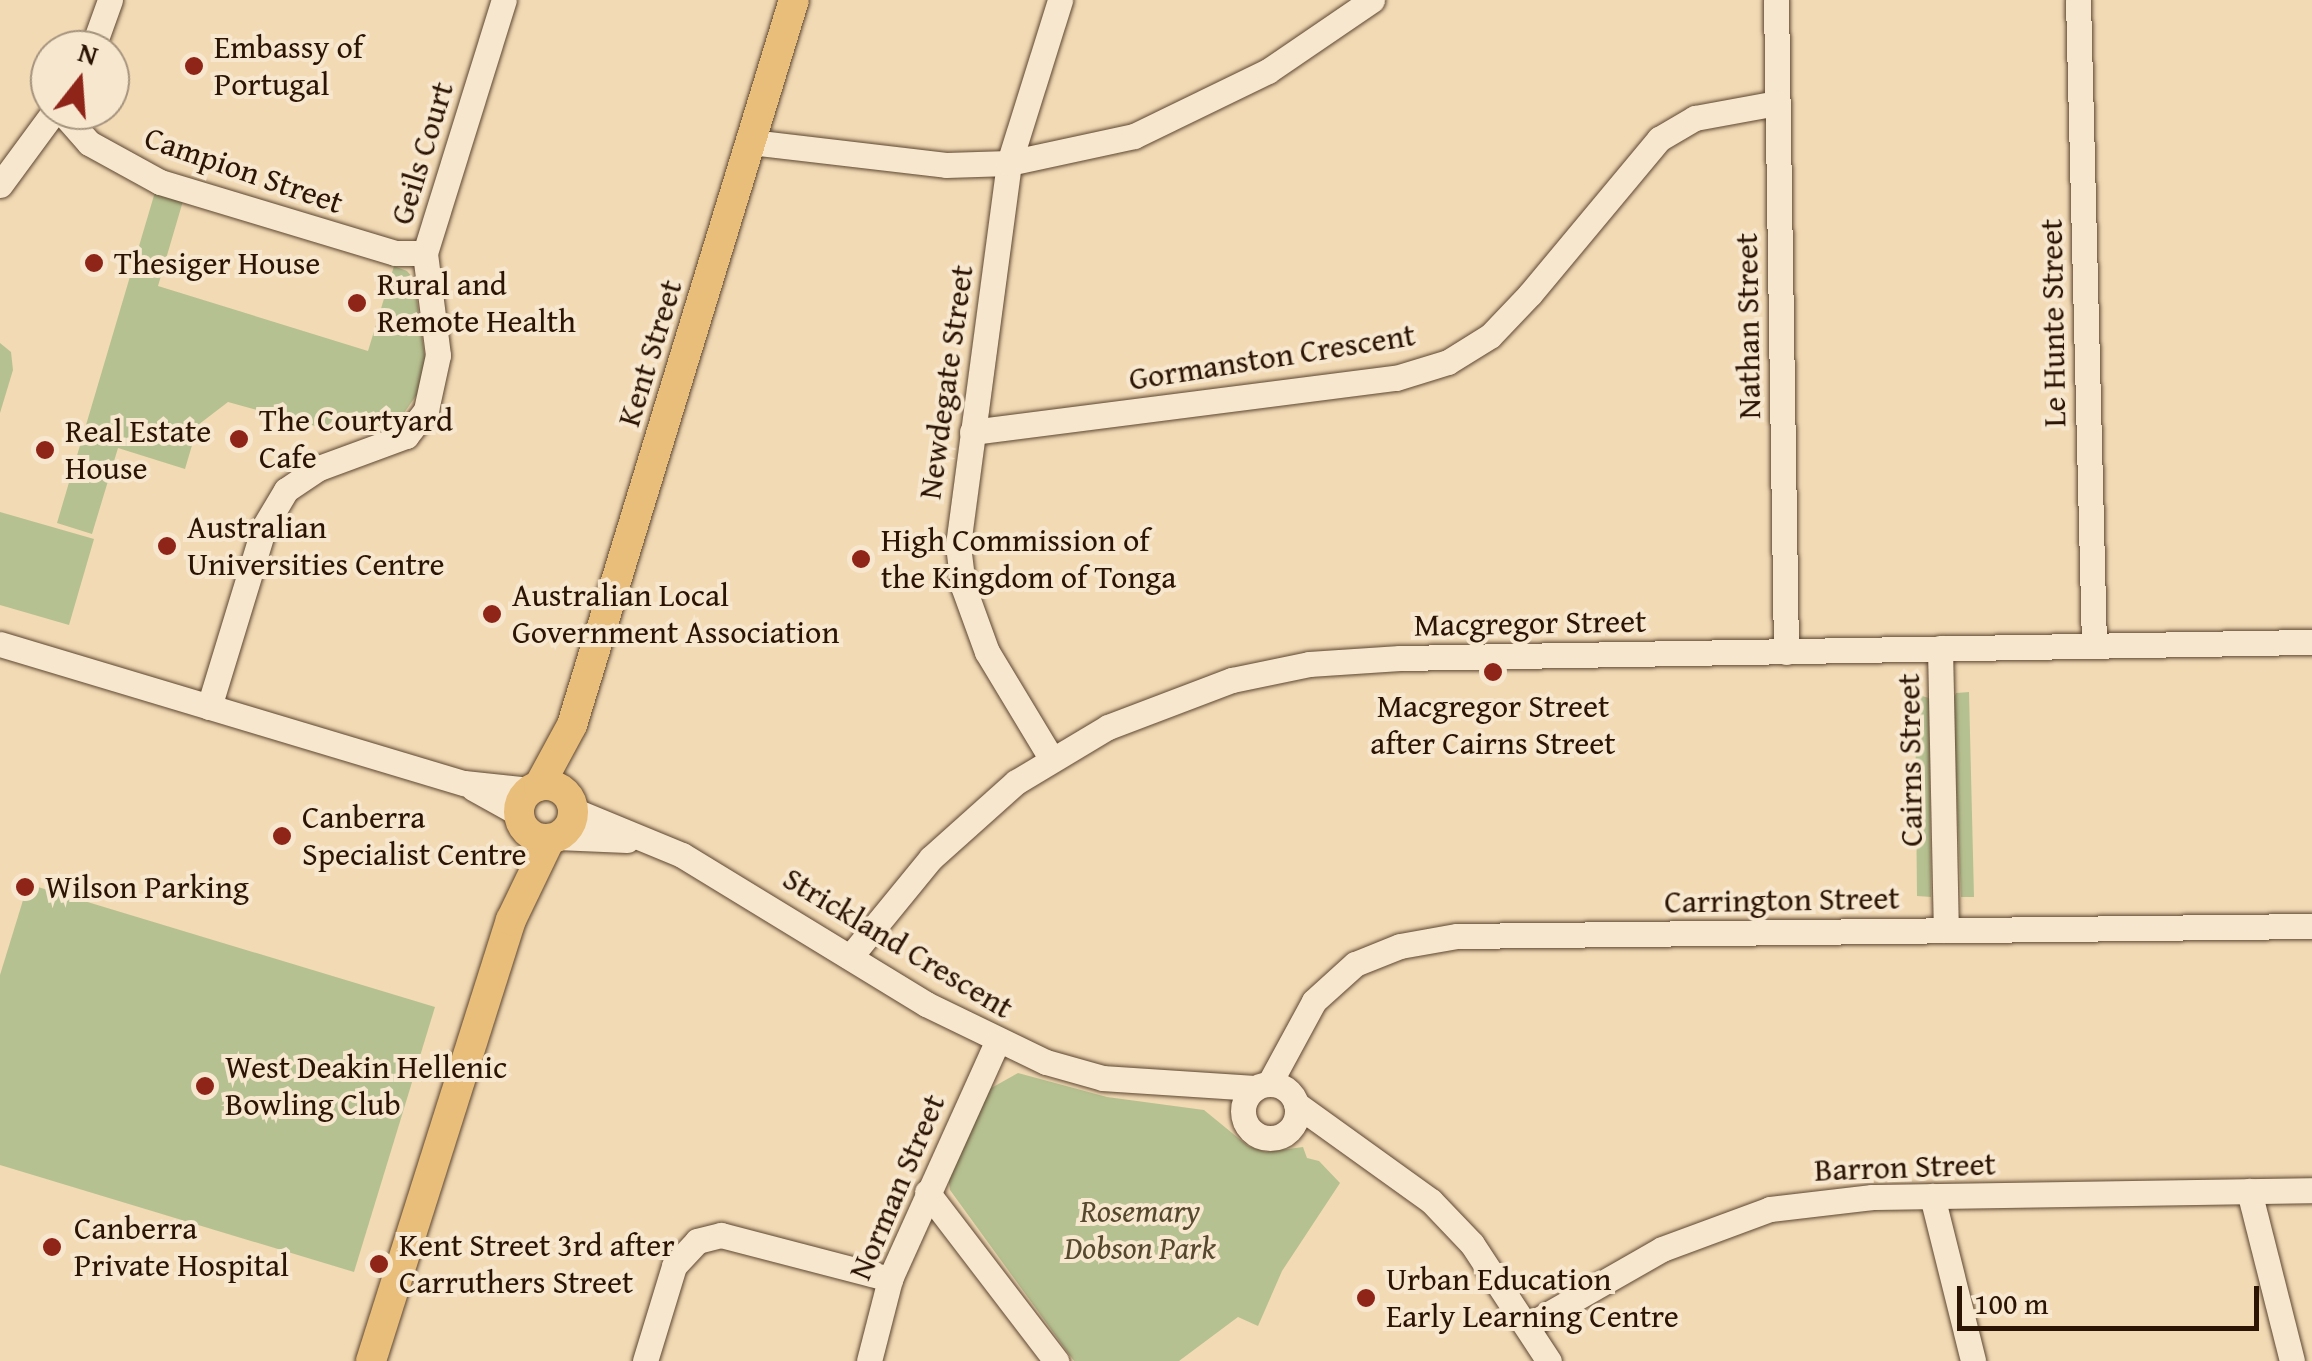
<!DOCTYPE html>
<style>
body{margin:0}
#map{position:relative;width:2312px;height:1361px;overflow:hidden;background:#f2dab5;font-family:"Gentium Book Plus",serif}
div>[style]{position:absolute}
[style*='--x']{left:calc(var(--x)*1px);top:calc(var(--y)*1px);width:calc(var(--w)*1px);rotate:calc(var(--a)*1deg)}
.green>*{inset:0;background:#b6c191}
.roads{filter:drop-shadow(0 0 2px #5d4630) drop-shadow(0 0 2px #5d4630)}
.minor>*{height:25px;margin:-12.5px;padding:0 12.5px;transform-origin:12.5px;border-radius:12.5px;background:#f7e7cf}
.minor>.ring{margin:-12.5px;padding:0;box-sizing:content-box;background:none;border:25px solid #f7e7cf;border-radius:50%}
.major>*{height:30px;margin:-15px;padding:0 15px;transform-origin:15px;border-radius:15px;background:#e9bd7a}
.major>.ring{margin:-15px;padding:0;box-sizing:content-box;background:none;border:30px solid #e9bd7a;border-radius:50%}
.dots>*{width:28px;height:28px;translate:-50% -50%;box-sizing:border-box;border:5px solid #f7e7cf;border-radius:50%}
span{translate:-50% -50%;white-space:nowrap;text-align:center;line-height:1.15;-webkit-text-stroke:8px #f7e7cf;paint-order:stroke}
.poi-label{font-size:32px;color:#2b1403}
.left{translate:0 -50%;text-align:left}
.street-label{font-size:32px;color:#2b1403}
.park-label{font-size:32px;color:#55482e;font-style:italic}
.north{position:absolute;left:30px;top:30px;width:100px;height:100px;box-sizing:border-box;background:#f7e7cf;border:2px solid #a5937d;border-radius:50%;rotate:17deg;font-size:28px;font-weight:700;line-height:40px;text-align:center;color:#2b1403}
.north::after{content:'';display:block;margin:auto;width:35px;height:45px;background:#8f2418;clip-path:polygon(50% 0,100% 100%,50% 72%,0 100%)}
.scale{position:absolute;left:1957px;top:1286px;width:302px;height:45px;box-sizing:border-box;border:5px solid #2b1403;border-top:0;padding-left:12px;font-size:30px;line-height:35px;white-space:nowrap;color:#2b1403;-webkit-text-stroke:8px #f7e7cf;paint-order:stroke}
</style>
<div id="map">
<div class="green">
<i style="clip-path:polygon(155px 192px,183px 201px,158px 286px,368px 351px,394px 266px,407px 271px,414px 279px,425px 358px,420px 390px,402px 416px,379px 429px,337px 432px,228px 402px,198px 425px,185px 469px,118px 448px,92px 534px,57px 523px)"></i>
<i style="clip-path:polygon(0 343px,11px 352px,13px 370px,0 413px)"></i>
<i style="clip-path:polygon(0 512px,94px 539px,69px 625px,0 605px)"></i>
<i style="clip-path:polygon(1969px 692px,1974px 897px,1961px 897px,1953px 700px,1956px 693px)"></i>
<i style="clip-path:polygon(1915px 694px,1929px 698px,1931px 897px,1917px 896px)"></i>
<i style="clip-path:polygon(28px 884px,435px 1007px,354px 1272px,0 1165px,0 975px)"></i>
<i style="clip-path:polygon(1018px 1073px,1107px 1097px,1204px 1110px,1248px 1146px,1266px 1152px,1303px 1147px,1307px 1158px,1319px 1161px,1340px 1183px,1282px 1271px,1258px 1326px,1238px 1317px,1179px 1361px,1074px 1361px,950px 1190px,948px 1175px,986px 1091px)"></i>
</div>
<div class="roads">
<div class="minor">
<i style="--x:1776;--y:0;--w:652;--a:89.12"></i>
<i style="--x:2078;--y:0;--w:645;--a:88.58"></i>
<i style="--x:92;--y:50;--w:53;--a:-70.2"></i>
<i style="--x:60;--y:110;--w:44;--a:48.7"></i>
<i style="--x:89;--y:143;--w:81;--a:28.8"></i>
<i style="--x:160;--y:182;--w:245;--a:16.8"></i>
<i style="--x:395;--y:253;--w:30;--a:0"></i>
<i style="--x:751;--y:142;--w:196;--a:6.7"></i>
<i style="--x:946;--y:165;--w:63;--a:-1.8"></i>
<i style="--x:1009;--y:163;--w:128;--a:-12.2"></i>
<i style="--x:1134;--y:136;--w:149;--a:-25.9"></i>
<i style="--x:1268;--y:71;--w:126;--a:-34.3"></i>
<i style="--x:0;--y:185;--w:93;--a:-53.7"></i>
<i style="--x:972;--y:432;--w:427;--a:-7.3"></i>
<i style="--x:1396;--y:378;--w:54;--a:-17.1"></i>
<i style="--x:1448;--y:362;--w:49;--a:-31.8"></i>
<i style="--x:1490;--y:336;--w:58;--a:-46.4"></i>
<i style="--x:1530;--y:294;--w:202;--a:-50.2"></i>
<i style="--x:1659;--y:139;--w:42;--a:-30.3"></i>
<i style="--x:1695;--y:118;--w:83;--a:-10.4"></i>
<i style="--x:0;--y:644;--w:484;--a:16.7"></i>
<i style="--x:464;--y:783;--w:66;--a:6.1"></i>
<i style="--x:1940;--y:648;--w:282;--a:88.8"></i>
<i style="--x:209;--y:707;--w:188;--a:-73"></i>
<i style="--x:264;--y:527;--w:43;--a:-59.3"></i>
<i style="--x:286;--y:490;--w:40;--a:-34"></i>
<i style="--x:319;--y:468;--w:93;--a:-20.2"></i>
<i style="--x:406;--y:436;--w:33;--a:-52"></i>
<i style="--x:426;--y:410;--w:56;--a:-77.7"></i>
<i style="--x:438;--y:355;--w:103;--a:-97.3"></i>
<i style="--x:425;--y:253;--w:265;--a:-72.7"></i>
<i style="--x:1051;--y:758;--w:124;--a:-121.1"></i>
<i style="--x:987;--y:652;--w:70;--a:-110"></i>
<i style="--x:963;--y:586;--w:41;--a:-97"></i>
<i style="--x:958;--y:545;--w:385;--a:-82.4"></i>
<i style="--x:1009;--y:163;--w:171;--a:-72.6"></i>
<i style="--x:473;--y:788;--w:51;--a:29.1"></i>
<i style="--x:573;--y:810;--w:118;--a:22.4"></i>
<i style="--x:682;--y:855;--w:286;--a:31.4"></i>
<i style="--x:926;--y:1004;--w:133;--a:25.8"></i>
<i style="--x:1046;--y:1062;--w:59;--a:15.7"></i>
<i style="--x:1103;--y:1078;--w:151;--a:3.8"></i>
<i style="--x:557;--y:837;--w:70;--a:2.5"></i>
<i style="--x:850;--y:957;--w:128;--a:-50.7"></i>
<i style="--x:931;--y:858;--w:114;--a:-41.8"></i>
<i style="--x:1016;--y:782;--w:107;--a:-30.9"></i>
<i style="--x:1108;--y:727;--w:133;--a:-20.8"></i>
<i style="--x:1232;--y:680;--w:79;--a:-11.7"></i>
<i style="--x:1309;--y:664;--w:91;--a:-3.8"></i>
<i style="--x:1400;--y:658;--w:912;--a:-1.01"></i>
<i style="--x:1269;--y:1084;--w:94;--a:-61.5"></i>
<i style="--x:1314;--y:1001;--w:55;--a:-42.1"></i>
<i style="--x:1355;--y:964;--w:48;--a:-21.8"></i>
<i style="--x:1400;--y:946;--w:58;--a:-10"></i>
<i style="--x:1457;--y:936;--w:855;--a:-0.67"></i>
<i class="ring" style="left:1243px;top:1084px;width:29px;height:29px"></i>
<i style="--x:1296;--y:1104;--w:166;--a:35.7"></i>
<i style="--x:1431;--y:1201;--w:59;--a:46.4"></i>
<i style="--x:1472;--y:1244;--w:140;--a:56.7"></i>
<i style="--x:2249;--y:1191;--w:175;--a:75.8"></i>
<i style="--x:927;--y:1192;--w:213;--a:52.6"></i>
<i style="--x:1932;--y:1196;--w:170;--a:76"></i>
<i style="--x:1529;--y:1325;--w:153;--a:-29.7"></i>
<i style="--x:1662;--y:1249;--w:115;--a:-20.3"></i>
<i style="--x:1770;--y:1209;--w:103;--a:-6.7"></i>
<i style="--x:1872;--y:1197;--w:440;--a:-0.9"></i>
<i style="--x:645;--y:1361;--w:99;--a:-73"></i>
<i style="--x:674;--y:1266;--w:34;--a:-47"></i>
<i style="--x:697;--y:1241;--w:25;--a:-14"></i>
<i style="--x:721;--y:1235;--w:175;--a:14.6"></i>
<i style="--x:869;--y:1361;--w:85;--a:-75.6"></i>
<i style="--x:890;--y:1279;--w:260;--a:-65.7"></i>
</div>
<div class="major">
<i class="ring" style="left:519px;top:785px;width:24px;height:24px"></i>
<i style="--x:539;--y:786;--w:69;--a:-61.6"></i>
<i style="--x:572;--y:725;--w:758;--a:-72.98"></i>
<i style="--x:371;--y:1361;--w:463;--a:-72.4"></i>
<i style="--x:511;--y:920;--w:90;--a:-64.3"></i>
</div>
</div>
<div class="dots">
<i style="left:194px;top:66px;background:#8f2418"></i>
<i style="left:94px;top:263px;background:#8f2418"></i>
<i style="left:357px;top:303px;background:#8f2418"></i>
<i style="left:239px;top:439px;background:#8f2418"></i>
<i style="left:45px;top:450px;background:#8f2418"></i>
<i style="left:167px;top:546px;background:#8f2418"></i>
<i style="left:861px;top:559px;background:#8f2418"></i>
<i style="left:492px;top:614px;background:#8f2418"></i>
<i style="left:1493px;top:672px;background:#8f2418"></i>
<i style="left:282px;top:836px;background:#8f2418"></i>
<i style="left:25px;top:887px;background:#8f2418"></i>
<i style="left:205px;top:1086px;background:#8f2418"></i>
<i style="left:52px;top:1247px;background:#8f2418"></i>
<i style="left:379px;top:1264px;background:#8f2418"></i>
<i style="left:1366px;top:1298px;background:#8f2418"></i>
</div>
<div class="poi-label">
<span class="left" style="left:214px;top:66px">Embassy of<br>Portugal</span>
<span class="left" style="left:114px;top:263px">Thesiger House</span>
<span class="left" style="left:377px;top:303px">Rural and<br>Remote Health</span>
<span class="left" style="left:259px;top:439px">The Courtyard<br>Cafe</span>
<span class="left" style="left:65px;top:450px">Real Estate<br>House</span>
<span class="left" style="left:187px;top:546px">Australian<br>Universities Centre</span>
<span class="left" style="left:881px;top:559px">High Commission of<br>the Kingdom of Tonga</span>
<span class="left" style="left:512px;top:614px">Australian Local<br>Government Association</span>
<span style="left:1493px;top:725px">Macgregor Street<br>after Cairns Street</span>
<span class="left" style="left:302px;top:836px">Canberra<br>Specialist Centre</span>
<span class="left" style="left:45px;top:887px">Wilson Parking</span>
<span class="left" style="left:225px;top:1086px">West Deakin Hellenic<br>Bowling Club</span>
<span class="left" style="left:74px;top:1247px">Canberra<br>Private Hospital</span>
<span class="left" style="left:399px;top:1264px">Kent Street 3rd after<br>Carruthers Street</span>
<span class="left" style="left:1386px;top:1298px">Urban Education<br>Early Learning Centre</span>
</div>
<div class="street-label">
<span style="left:422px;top:153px;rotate:-73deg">Geils Court</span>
<span style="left:244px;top:170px;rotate:19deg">Campion Street</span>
<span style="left:2053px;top:323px;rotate:-91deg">Le Hunte Street</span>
<span style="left:1748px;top:326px;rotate:-91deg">Nathan Street</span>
<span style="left:650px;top:353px;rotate:-73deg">Kent Street</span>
<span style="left:1272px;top:357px;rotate:-9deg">Gormanston Crescent</span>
<span style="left:946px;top:382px;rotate:-82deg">Newdegate Street</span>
<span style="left:1530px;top:623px;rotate:-1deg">Macgregor Street</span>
<span style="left:1910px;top:760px;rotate:-91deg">Cairns Street</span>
<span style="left:1782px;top:900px;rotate:-1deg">Carrington Street</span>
<span style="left:898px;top:943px;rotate:31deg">Strickland Crescent</span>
<span style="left:1905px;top:1167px;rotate:-2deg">Barron Street</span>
<span style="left:897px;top:1187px;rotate:-67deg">Norman Street</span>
</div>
<div class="park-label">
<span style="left:1140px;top:1230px">Rosemary<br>Dobson Park</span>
</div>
<div class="north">N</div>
<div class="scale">100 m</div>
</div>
